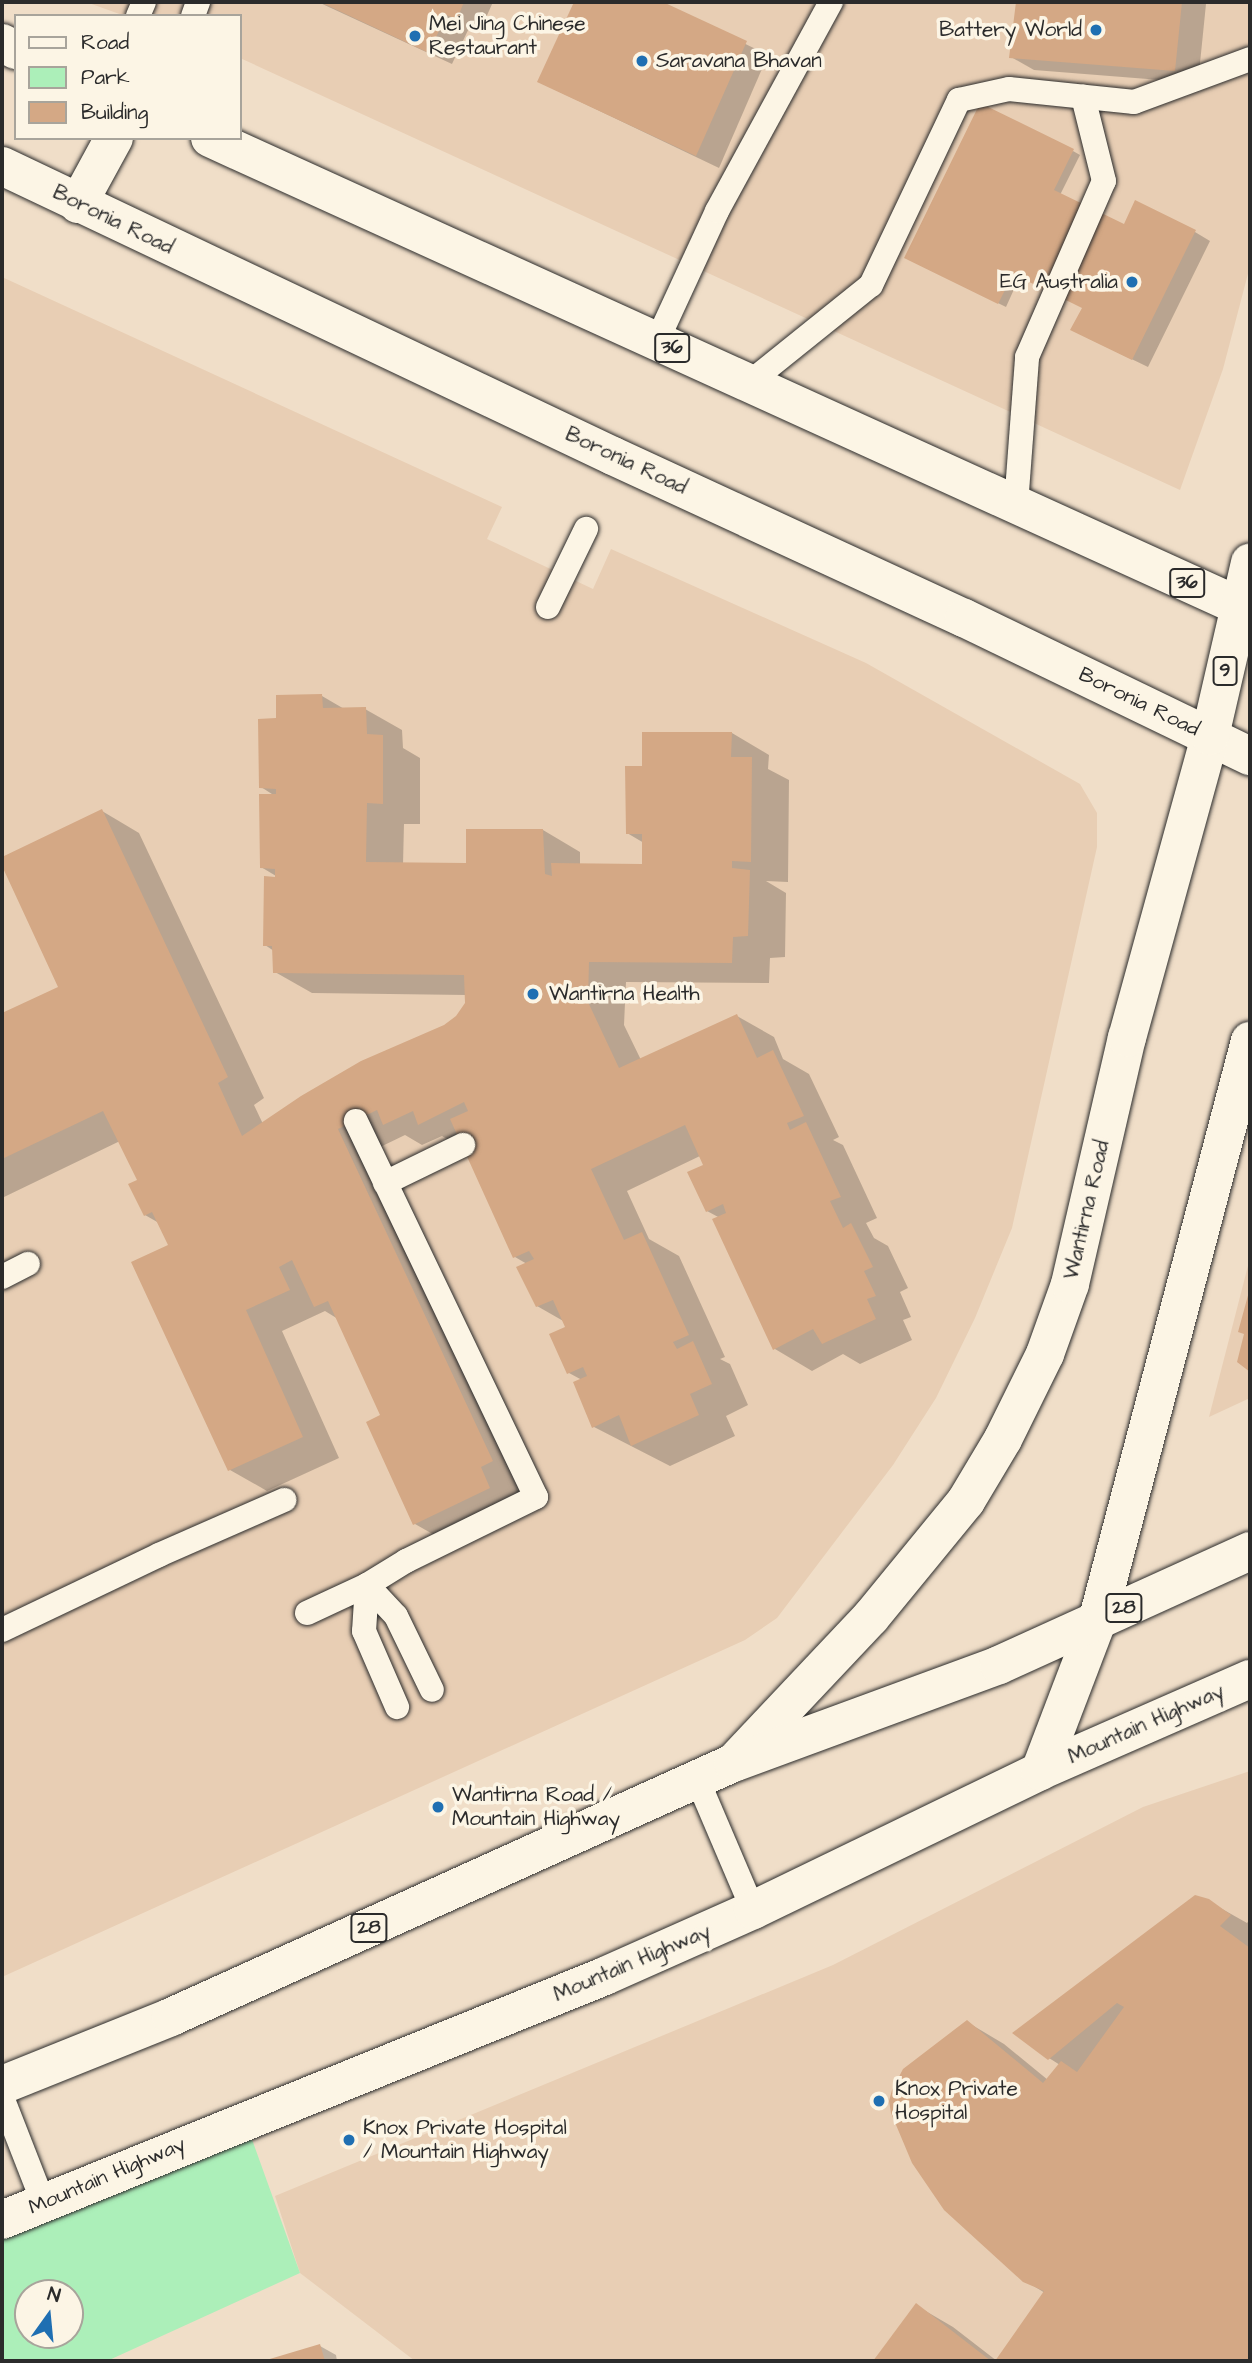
<!DOCTYPE html>
<style>
body{margin:0}
#map{position:relative;width:1252px;height:2363px;overflow:hidden;background:#f0dec8;font-family:"Architects Daughter",sans-serif}
div>[style]{position:absolute}
[style*='--x']{left:calc(var(--x)*1px);top:calc(var(--y)*1px);width:calc(var(--w)*1px);rotate:calc(var(--a)*1deg)}
.built>*{inset:0;background:#e8ceb4}
.green>*{inset:0;background:#acefb9}
.shadow>*{inset:0;background:#0003}
.building>*{inset:0;background:#d4a885}
.roads{filter:drop-shadow(0 0 2px #2b2b2b) drop-shadow(0 0 2px #2b2b2b)}
.service>*{height:24px;margin:-12px;padding:0 12px;transform-origin:12px;border-radius:12px;background:#fcf5e5}
.primary>*{height:38px;margin:-19px;padding:0 19px;transform-origin:19px;border-radius:19px;background:#fcf5e5}
.dots>*{width:19px;height:19px;translate:-50% -50%;box-sizing:border-box;border:4px solid #fcf5e5;border-radius:50%}
span{translate:-50% -50%;white-space:nowrap;text-align:center;line-height:1.15;-webkit-text-stroke:7px #fcf5e5;paint-order:stroke}
.shield-label span{padding:2px 5px;background:#fcf5e5;border:2px solid;border-radius:5px;-webkit-text-stroke-width:0}
.shield-label{font-size:19px;color:#2b2b2b;font-weight:700}
.poi-label{font-size:21px;color:#2b2b2b}
.left{translate:0 -50%;text-align:left}
.right{translate:-100% -50%;text-align:right}
.street-label{font-size:21px;color:#2b2b2b}
.frame{position:absolute;inset:0;border:4px solid #2b2b2b;pointer-events:none}
.legend{position:absolute;left:14px;top:14px;width:228px;height:126px;box-sizing:border-box;background:#fcf5e5;border:2px solid #a8a49b;margin:0;padding:9px 12px;list-style:none;font-size:21px;color:#2b2b2b}
.legend li{display:flex;align-items:center;gap:14px;height:35px}
.legend b{width:35px;border:2px solid #a8a49b}
.north{position:absolute;left:14px;top:2279px;width:70px;height:70px;box-sizing:border-box;background:#fcf5e5;border:2px solid #a8a49b;border-radius:50%;rotate:15deg;font-size:19px;font-weight:700;line-height:28px;text-align:center;color:#2b2b2b}
.north::after{content:'';display:block;margin:auto;width:24px;height:32px;background:#1f6fb2;clip-path:polygon(50% 0,100% 100%,50% 72%,0 100%)}
</style>
<div id="map">
<div class="built">
<i style="clip-path:polygon(86px 2px,1250px 2px,1250px 266px,1223px 369px,1180px 490px,240px 58px,240px 16px,125px 16px)"></i>
<i style="clip-path:polygon(2px 277px,502px 507px,487px 539px,593px 589px,611px 549px,866px 663px,1080px 784px,1097px 813px,1097px 847px,1012px 1228px,975px 1318px,936px 1398px,893px 1465px,777px 1618px,745px 1640px,2px 1977px)"></i>
<i style="clip-path:polygon(1250px 1258px,1250px 1398px,1209px 1417px)"></i>
<i style="clip-path:polygon(1250px 1771px,1250px 2361px,415px 2361px,300px 2273px,275px 2196px,833px 1965px,1143px 1807px)"></i>
</div>
<div class="green">
<i style="clip-path:polygon(evenodd,245px 2120px,300px 2273px,107px 2361px,2px 2361px,2px 2220px,245px 2120px,28px 2293px,70px 2293px,70px 2335px,28px 2335px,28px 2293px)"></i>
</div>
<div class="shadow">
<i style="clip-path:polygon(318px 2px,493px 2px,480px 31px,470px 26px,452px 64px)"></i>
<i style="clip-path:polygon(576px 2px,659px 2px,768px 55px,719px 168px,539px 82px)"></i>
<i style="clip-path:polygon(1018px 2px,1202px 2px,1206px 4px,1198px 83px,1034px 70px,1011px 57px)"></i>
<i style="clip-path:polygon(1073px 151px,1080px 155px,1060px 195px,1124px 226px,1195px 232px,1210px 241px,1148px 367px,1088px 338px,1084px 308px,1020px 276px,1006px 307px,914px 262px)"></i>
<i style="clip-path:polygon(322px 696px,346px 710px,365px 709px,402px 730px,403px 748px,420px 758px,420px 824px,404px 824px,403px 865px,468px 865px,543px 830px,580px 852px,580px 865px,644px 865px,644px 843px,627px 833px,644px 768px,732px 733px,769px 755px,768px 769px,789px 780px,788px 882px,766px 881px,786px 893px,785px 957px,770px 958px,769px 983px,626px 982px,624px 1025px,641px 1060px,737px 1016px,774px 1037px,783px 1059px,809px 1074px,839px 1137px,833px 1140px,843px 1145px,877px 1218px,866px 1223px,874px 1238px,888px 1246px,908px 1288px,900px 1292px,911px 1317px,903px 1320px,912px 1340px,860px 1364px,843px 1354px,812px 1371px,775px 1349px,714px 1220px,720px 1218px,707px 1211px,705px 1166px,700px 1156px,627px 1191px,649px 1239px,679px 1256px,725px 1357px,720px 1359px,730px 1364px,748px 1405px,726px 1416px,735px 1436px,670px 1466px,594px 1427px,582px 1380px,569px 1373px,568px 1328px,565px 1322px,537px 1306px,527px 1264px,515px 1257px,462px 1142px,457px 1145px,442px 1136px,422px 1145px,405px 1135px,374px 1150px,529px 1483px,517px 1489px,526px 1509px,452px 1545px,415px 1524px,382px 1416px,338px 1319px,325px 1311px,282px 1331px,339px 1458px,267px 1491px,230px 1470px,170px 1246px,159px 1223px,145px 1215px,139px 1181px,120px 1141px,2px 1198px,2px 1015px,60px 988px,2px 859px,102px 811px,139px 833px,264px 1098px,254px 1105px,263px 1124px,445px 1027px,457px 1018px,467px 1003px,466px 995px,312px 993px,275px 972px,274px 951px,265px 945px,281px 879px,261px 867px,275px 796px,261px 787px,278px 719px)"></i>
<i style="clip-path:polygon(1208px 1901px,1247px 1923px,1250px 1919px,1250px 2361px,875px 2361px,917px 2306px,953px 2327px,997px 2361px,1045px 2293px,1024px 2280px,967px 2022px,1004px 2044px,1048px 2080px,1060px 2065px,1049px 2058px)"></i>
<i style="clip-path:polygon(320px 2346px,336px 2355px,337px 2361px,267px 2361px)"></i>
</div>
<div class="building">
<i style="clip-path:polygon(320px 2px,464px 2px,457px 19px,446px 15px,429px 53px)"></i>
<i style="clip-path:polygon(574px 2px,663px 2px,747px 41px,696px 156px,537px 82px)"></i>
<i style="clip-path:polygon(1016px 2px,1182px 2px,1175px 71px,1009px 58px)"></i>
<i style="clip-path:polygon(980px 103px,1074px 149px,1054px 190px,1124px 224px,1135px 200px,1196px 230px,1132px 360px,1070px 330px,1082px 308px,1013px 274px,998px 304px,904px 258px)"></i>
<i style="clip-path:polygon(322px 694px,323px 708px,366px 707px,367px 734px,383px 735px,383px 804px,367px 803px,366px 862px,466px 863px,466px 829px,543px 829px,545px 874px,552px 876px,551px 863px,642px 864px,642px 834px,626px 834px,625px 766px,642px 766px,642px 732px,732px 732px,731px 757px,752px 757px,751px 862px,732px 861px,732px 868px,750px 870px,748px 936px,733px 937px,732px 963px,589px 962px,588px 1002px,619px 1068px,737px 1014px,757px 1058px,773px 1050px,804px 1116px,787px 1123px,790px 1130px,806px 1122px,841px 1197px,830px 1201px,843px 1228px,851px 1223px,873px 1267px,864px 1271px,876px 1296px,867px 1299px,876px 1319px,822px 1344px,813px 1329px,773px 1350px,712px 1219px,726px 1213px,723px 1204px,706px 1212px,687px 1172px,703px 1165px,685px 1125px,591px 1169px,624px 1240px,642px 1232px,689px 1335px,673px 1342px,677px 1349px,693px 1341px,712px 1384px,690px 1394px,699px 1415px,631px 1446px,619px 1415px,592px 1428px,573px 1382px,587px 1376px,583px 1367px,567px 1374px,549px 1334px,565px 1327px,553px 1300px,536px 1307px,516px 1267px,534px 1259px,529px 1251px,513px 1258px,450px 1119px,468px 1111px,464px 1102px,418px 1125px,413px 1111px,383px 1125px,377px 1110px,338px 1129px,493px 1461px,481px 1467px,490px 1488px,413px 1525px,366px 1422px,380px 1415px,328px 1301px,314px 1307px,292px 1260px,279px 1267px,290px 1290px,246px 1310px,303px 1437px,228px 1471px,131px 1262px,168px 1245px,152px 1212px,144px 1216px,128px 1184px,137px 1180px,103px 1111px,2px 1159px,2px 1013px,58px 987px,2px 866px,2px 857px,102px 809px,228px 1077px,218px 1083px,242px 1136px,301px 1096px,361px 1061px,444px 1025px,456px 1016px,465px 1003px,464px 975px,273px 973px,272px 946px,263px 946px,264px 876px,275px 877px,275px 869px,260px 868px,259px 794px,276px 794px,276px 789px,259px 788px,258px 719px,276px 718px,276px 695px)"></i>
<i style="clip-path:polygon(1250px 1288px,1250px 1372px,1237px 1362px,1244px 1334px,1238px 1332px)"></i>
<i style="clip-path:polygon(1195px 1895px,1209px 1899px,1231px 1915px,1220px 1926px,1250px 1948px,1250px 2361px,995px 2361px,1044px 2291px,1023px 2282px,944px 2210px,912px 2163px,891px 2113px,889px 2101px,892px 2090px,903px 2069px,967px 2020px,1043px 2083px,1061px 2061px,1077px 2072px,1124px 2007px,1117px 2003px,1048px 2060px,1012px 2033px)"></i>
<i style="clip-path:polygon(916px 2303px,991px 2361px,873px 2361px)"></i>
<i style="clip-path:polygon(320px 2344px,325px 2361px,263px 2361px)"></i>
</div>
<div class="roads">
<div class="service">
<i style="--x:138;--y:16;--w:15;--a:-67"></i>
<i style="--x:193;--y:16;--w:15;--a:-70"></i>
<i style="--x:657;--y:341;--w:143;--a:-65.2"></i>
<i style="--x:717;--y:211;--w:238;--a:-61.4"></i>
<i style="--x:749;--y:383;--w:156;--a:-38.8"></i>
<i style="--x:871;--y:285;--w:205;--a:-64.6"></i>
<i style="--x:959;--y:100;--w:51;--a:-12.4"></i>
<i style="--x:1009;--y:89;--w:126;--a:5.9"></i>
<i style="--x:1134;--y:102;--w:124;--a:-20.3"></i>
<i style="--x:1016;--y:505;--w:148;--a:-85.7"></i>
<i style="--x:1027;--y:357;--w:192;--a:-66.4"></i>
<i style="--x:1104;--y:181;--w:87;--a:-104"></i>
<i style="--x:548;--y:607;--w:87;--a:-64"></i>
<i style="--x:385;--y:1183;--w:87;--a:-26"></i>
<i style="--x:2;--y:1277;--w:29;--a:-27"></i>
<i style="--x:367;--y:1585;--w:46;--a:93.7"></i>
<i style="--x:364;--y:1631;--w:83;--a:66.5"></i>
<i style="--x:367;--y:1585;--w:42;--a:46.9"></i>
<i style="--x:396;--y:1616;--w:82;--a:64.1"></i>
<i style="--x:307;--y:1613;--w:66;--a:-25"></i>
<i style="--x:367;--y:1585;--w:46;--a:-31.6"></i>
<i style="--x:406;--y:1561;--w:145;--a:-26.2"></i>
<i style="--x:536;--y:1497;--w:417;--a:-115.6"></i>
<i style="--x:2;--y:1630;--w:174;--a:-25.5"></i>
<i style="--x:159;--y:1555;--w:137;--a:-23.7"></i>
<i style="--x:698;--y:1781;--w:140;--a:66.9"></i>
<i style="--x:2;--y:2097;--w:113;--a:68.7"></i>
</div>
<div class="primary">
<i style="--x:2;--y:43;--w:16;--a:27"></i>
<i style="--x:210;--y:138;--w:1143;--a:24.46"></i>
<i style="--x:2;--y:166;--w:676;--a:25.39"></i>
<i style="--x:613;--y:456;--w:387;--a:24.8"></i>
<i style="--x:964;--y:618;--w:318;--a:25.8"></i>
<i style="--x:78;--y:204;--w:75;--a:-61.4"></i>
<i style="--x:739;--y:1757;--w:192;--a:-46.7"></i>
<i style="--x:871;--y:1617;--w:150;--a:-50.7"></i>
<i style="--x:966;--y:1501;--w:72;--a:-59.2"></i>
<i style="--x:1003;--y:1439;--w:95;--a:-63.7"></i>
<i style="--x:1045;--y:1354;--w:74;--a:-70.3"></i>
<i style="--x:1070;--y:1284;--w:253;--a:-77"></i>
<i style="--x:1127;--y:1038;--w:313;--a:-74.6"></i>
<i style="--x:1210;--y:736;--w:178;--a:-77"></i>
<i style="--x:1040;--y:1771;--w:160;--a:-69.1"></i>
<i style="--x:1097;--y:1622;--w:601;--a:-75.25"></i>
<i style="--x:2;--y:2085;--w:182;--a:-21.9"></i>
<i style="--x:171;--y:2017;--w:617;--a:-24.32"></i>
<i style="--x:733;--y:1763;--w:283;--a:-20.2"></i>
<i style="--x:999;--y:1665;--w:276;--a:-24.4"></i>
<i style="--x:2;--y:2220;--w:650;--a:-22.03"></i>
<i style="--x:605;--y:1976;--w:162;--a:-24"></i>
<i style="--x:753;--y:1910;--w:319;--a:-25.8"></i>
<i style="--x:1040;--y:1771;--w:229;--a:-23.7"></i>
</div>
</div>
<div class="dots">
<i style="left:1096px;top:30px;background:#1f6fb2"></i>
<i style="left:415px;top:36px;background:#1f6fb2"></i>
<i style="left:642px;top:61px;background:#1f6fb2"></i>
<i style="left:1132px;top:282px;background:#1f6fb2"></i>
<i style="left:533px;top:994px;background:#1f6fb2"></i>
<i style="left:438px;top:1807px;background:#1f6fb2"></i>
<i style="left:879px;top:2101px;background:#1f6fb2"></i>
<i style="left:349px;top:2140px;background:#1f6fb2"></i>
</div>
<div class="shield-label">
<span style="left:672px;top:348px">36</span>
<span style="left:1187px;top:583px">36</span>
<span style="left:1225px;top:671px">9</span>
<span style="left:1124px;top:1608px">28</span>
<span style="left:369px;top:1928px">28</span>
</div>
<div class="poi-label">
<span class="left" style="left:429px;top:36px">Mei Jing Chinese<br>Restaurant</span>
<span class="right" style="left:1082px;top:30px">Battery World</span>
<span class="left" style="left:656px;top:61px">Saravana Bhavan</span>
<span class="right" style="left:1118px;top:282px">EG Australia</span>
<span class="left" style="left:549px;top:994px">Wantirna Health</span>
<span class="left" style="left:452px;top:1807px">Wantirna Road /<br>Mountain Highway</span>
<span class="left" style="left:895px;top:2101px">Knox Private<br>Hospital</span>
<span class="left" style="left:363px;top:2140px">Knox Private Hospital<br>/ Mountain Highway</span>
</div>
<div class="street-label">
<span style="left:113px;top:220px;rotate:26deg">Boronia Road</span>
<span style="left:626px;top:461px;rotate:25deg">Boronia Road</span>
<span style="left:1139px;top:702px;rotate:26deg">Boronia Road</span>
<span style="left:1087px;top:1210px;rotate:-77deg">Wantirna Road</span>
<span style="left:1146px;top:1724px;rotate:-24deg">Mountain Highway</span>
<span style="left:632px;top:1963px;rotate:-23deg">Mountain Highway</span>
<span style="left:107px;top:2176px;rotate:-23deg">Mountain Highway</span>
</div>
<div class="frame"></div>
<ul class="legend">
<li><b style="height:9px;background:#fcf5e5"></b>Road</li>
<li><b style="height:19px;background:#acefb9"></b>Park</li>
<li><b style="height:19px;background:#d4a885"></b>Building</li>
</ul>
<div class="north">N</div>
</div>
